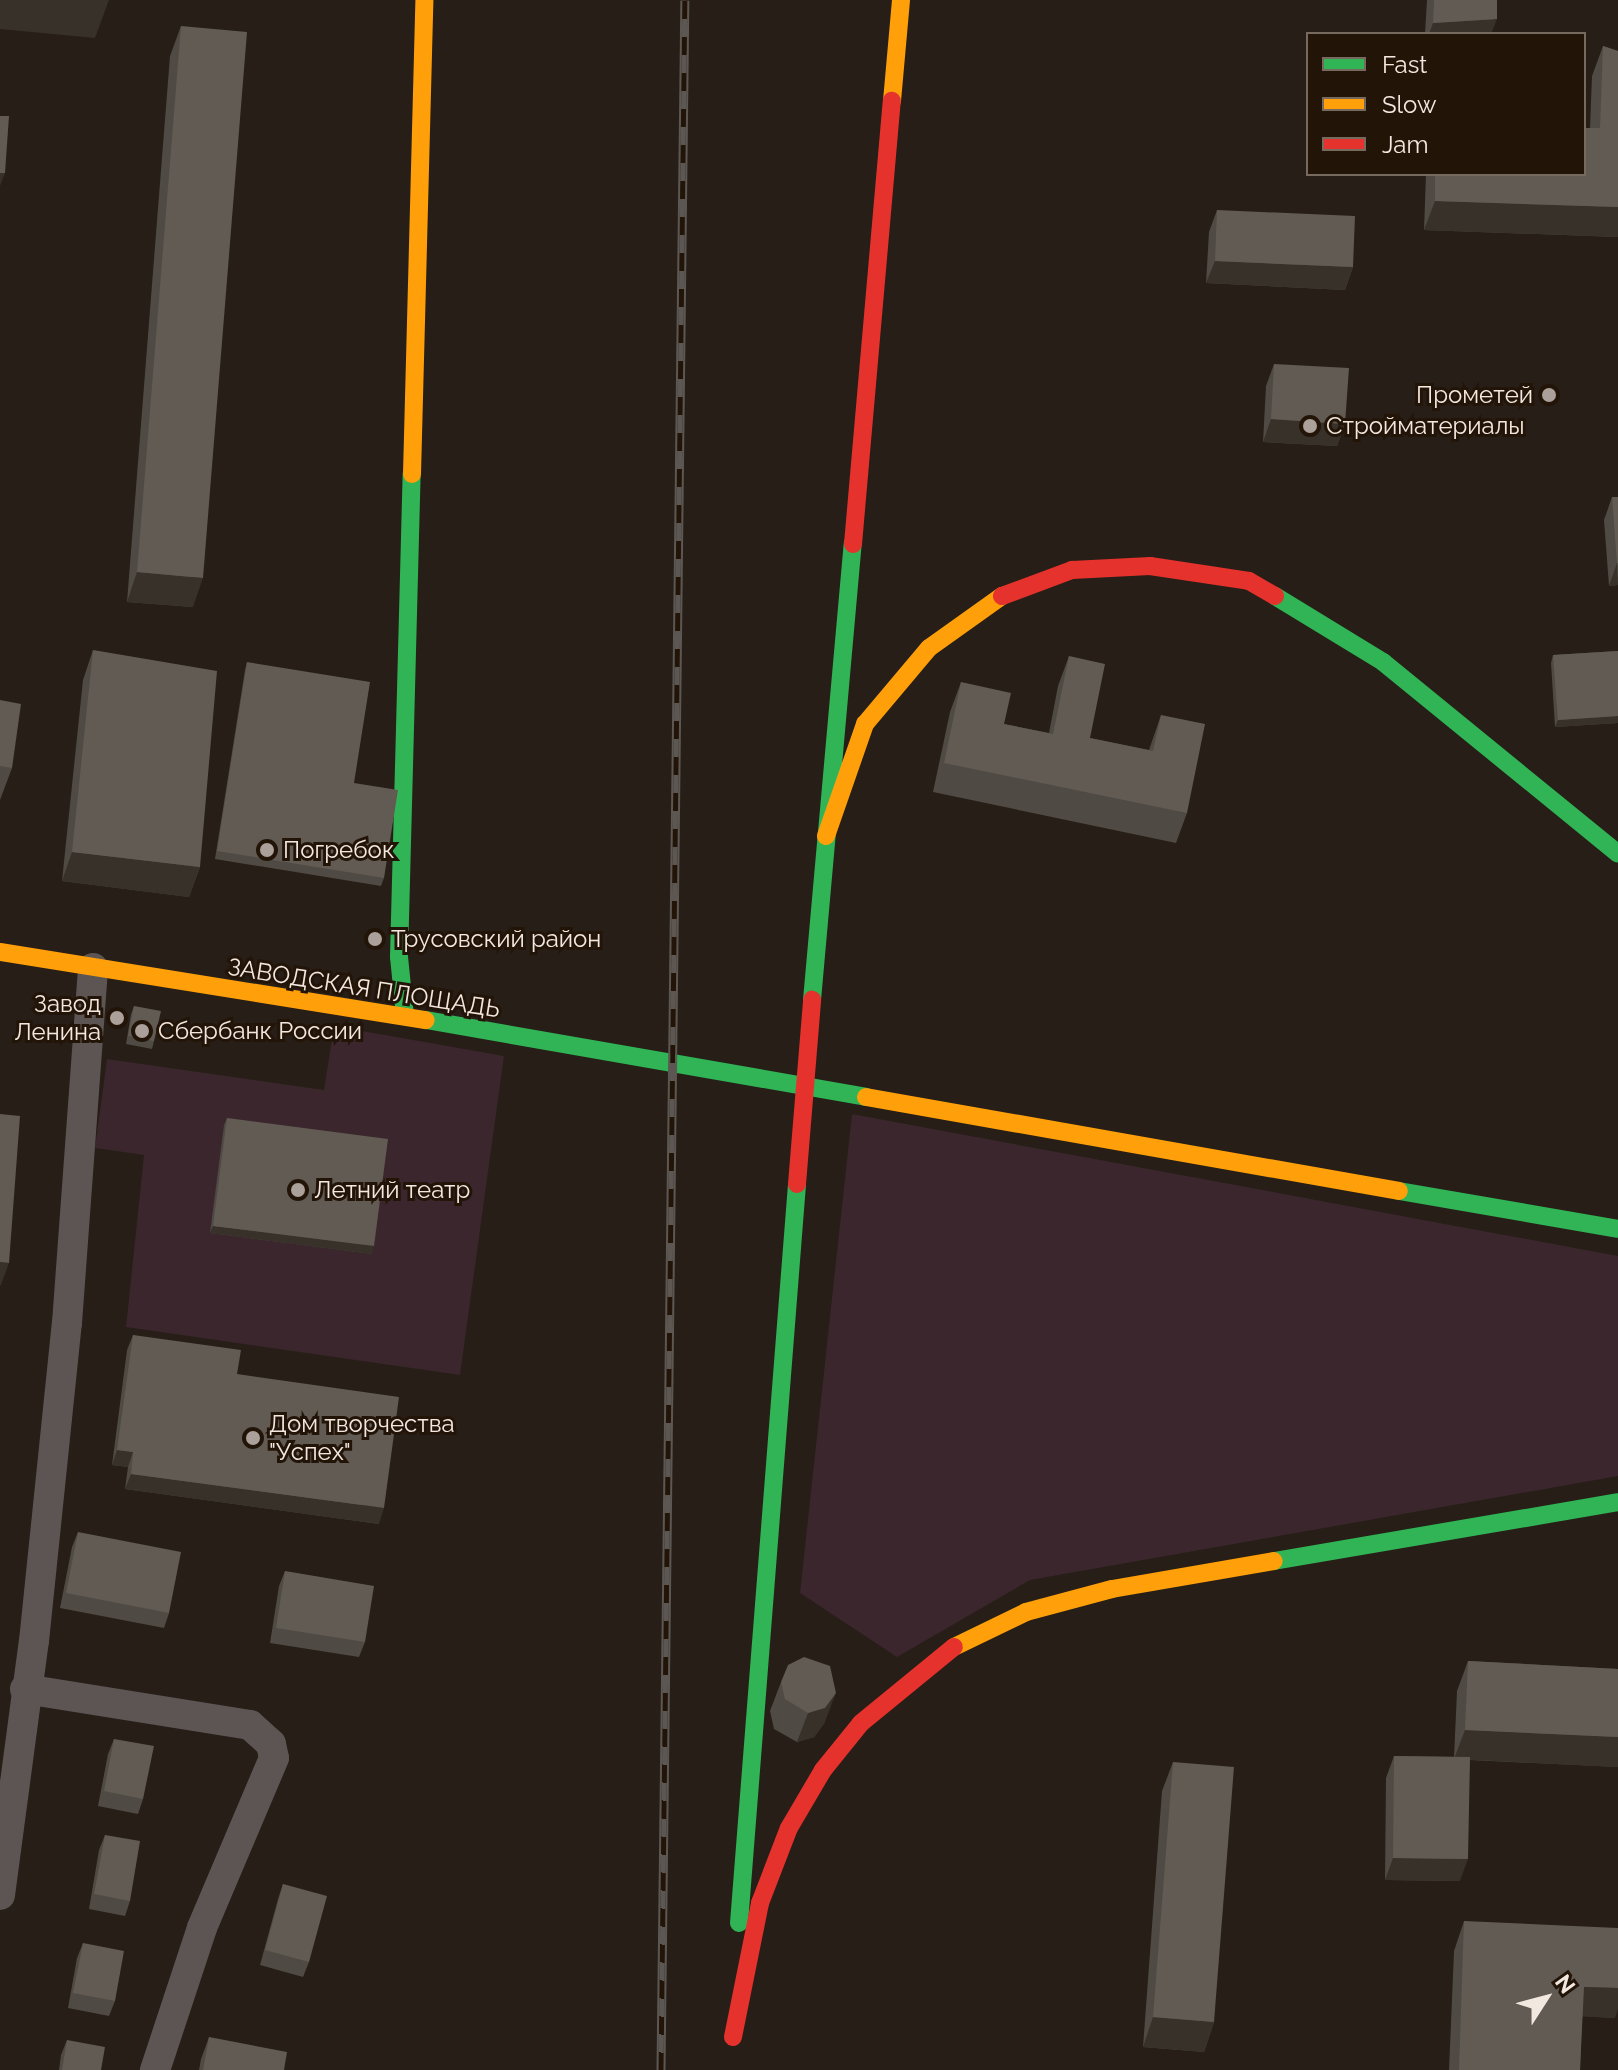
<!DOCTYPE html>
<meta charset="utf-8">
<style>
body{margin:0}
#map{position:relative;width:1618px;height:2070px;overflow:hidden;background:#261e17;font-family:Raleway,sans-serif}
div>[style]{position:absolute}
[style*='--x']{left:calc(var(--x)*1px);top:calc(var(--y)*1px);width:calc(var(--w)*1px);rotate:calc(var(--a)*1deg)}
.green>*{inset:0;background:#3a262c}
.street>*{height:30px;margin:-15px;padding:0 15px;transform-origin:15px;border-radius:15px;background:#5c5553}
.fast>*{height:18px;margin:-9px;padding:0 9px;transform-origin:9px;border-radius:9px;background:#30b455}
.slow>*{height:18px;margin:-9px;padding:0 9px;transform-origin:9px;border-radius:9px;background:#ff9f0a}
.jam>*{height:18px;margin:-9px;padding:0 9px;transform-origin:9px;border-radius:9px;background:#e5322d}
.rail>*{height:9px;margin-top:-4.5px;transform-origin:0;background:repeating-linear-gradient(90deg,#231408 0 18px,#5d5753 0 36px);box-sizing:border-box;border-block:2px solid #5d5753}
.jam-bridge>*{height:18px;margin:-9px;padding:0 9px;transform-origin:9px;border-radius:9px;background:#e5322d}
.wall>*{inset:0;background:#4f4a43}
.shaded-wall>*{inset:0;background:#37312a}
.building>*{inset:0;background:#615b54}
.dots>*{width:22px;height:22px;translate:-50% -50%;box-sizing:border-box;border:4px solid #231408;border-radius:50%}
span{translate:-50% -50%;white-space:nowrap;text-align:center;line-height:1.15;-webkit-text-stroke:6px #231408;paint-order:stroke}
.poi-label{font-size:24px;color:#f3e8e0}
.right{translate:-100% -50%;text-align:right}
.left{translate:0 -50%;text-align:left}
.street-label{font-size:24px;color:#f3e8e0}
.legend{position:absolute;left:1306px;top:32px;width:280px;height:144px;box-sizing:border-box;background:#231408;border:2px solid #76695e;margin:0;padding:10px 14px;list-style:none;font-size:24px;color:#f3e8e0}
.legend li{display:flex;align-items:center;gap:16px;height:40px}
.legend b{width:40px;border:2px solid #76695e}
.north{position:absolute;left:1506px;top:1958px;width:80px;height:80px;-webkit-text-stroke:6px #231408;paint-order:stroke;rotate:54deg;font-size:22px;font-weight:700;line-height:32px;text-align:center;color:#f3e8e0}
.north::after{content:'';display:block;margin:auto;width:28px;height:36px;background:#f3e8e0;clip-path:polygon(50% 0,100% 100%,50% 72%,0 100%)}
</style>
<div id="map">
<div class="green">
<i style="clip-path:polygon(334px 1026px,504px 1056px,460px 1375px,126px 1327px,144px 1155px,95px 1148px,107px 1059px,324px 1090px)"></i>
<i style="clip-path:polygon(852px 1114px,1618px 1256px,1618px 1476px,1030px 1580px,897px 1657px,800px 1593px)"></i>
</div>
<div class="street">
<i style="--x:25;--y:1689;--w:228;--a:9.1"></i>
<i style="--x:250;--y:1725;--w:28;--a:42"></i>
<i style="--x:271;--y:1744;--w:14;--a:78"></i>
<i style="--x:274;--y:1758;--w:185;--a:113"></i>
<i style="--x:202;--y:1928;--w:150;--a:108.3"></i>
<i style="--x:0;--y:1895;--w:256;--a:-82.4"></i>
<i style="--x:34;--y:1641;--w:320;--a:-84.1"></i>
<i style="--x:67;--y:1323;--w:356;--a:-85.8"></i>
</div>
<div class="fast">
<i style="--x:1275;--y:596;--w:127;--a:31.4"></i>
<i style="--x:1383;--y:662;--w:303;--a:39.2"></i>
<i style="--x:812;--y:1000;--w:458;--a:-84.9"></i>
<i style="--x:405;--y:1016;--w:59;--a:-95.8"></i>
<i style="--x:399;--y:957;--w:483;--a:-88.5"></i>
<i style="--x:426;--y:1020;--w:447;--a:9.9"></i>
<i style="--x:1399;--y:1191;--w:222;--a:9.8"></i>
<i style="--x:1274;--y:1561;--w:349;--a:-9.7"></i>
<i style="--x:739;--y:1923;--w:741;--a:-85.51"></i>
</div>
<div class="slow">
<i style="--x:892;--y:101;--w:101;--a:-84.9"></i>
<i style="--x:412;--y:474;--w:474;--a:-88.5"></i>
<i style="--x:826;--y:836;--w:119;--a:-70.8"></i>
<i style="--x:865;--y:724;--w:99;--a:-49.9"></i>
<i style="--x:929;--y:648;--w:90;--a:-35.5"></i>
<i style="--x:0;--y:952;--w:431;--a:9.1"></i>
<i style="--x:866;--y:1097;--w:541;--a:10"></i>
<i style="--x:954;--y:1647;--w:80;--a:-25.9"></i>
<i style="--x:1026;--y:1612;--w:89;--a:-15"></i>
<i style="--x:1112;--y:1589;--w:164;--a:-9.8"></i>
</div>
<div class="jam">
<i style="--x:853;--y:544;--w:445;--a:-85"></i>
<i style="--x:1002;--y:596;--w:75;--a:-20.4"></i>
<i style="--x:1072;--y:570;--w:78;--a:-2.9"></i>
<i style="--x:1150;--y:566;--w:100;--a:8.6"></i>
<i style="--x:1249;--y:581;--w:30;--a:30"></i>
<i style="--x:733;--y:2037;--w:137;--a:-78.6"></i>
<i style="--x:760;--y:1903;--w:80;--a:-68.9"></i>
<i style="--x:789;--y:1828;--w:67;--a:-59.6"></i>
<i style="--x:823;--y:1770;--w:60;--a:-51"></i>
<i style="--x:861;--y:1723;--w:120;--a:-39.3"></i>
</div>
<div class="rail">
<i style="--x:661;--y:2070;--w:2070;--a:-89.34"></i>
</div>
<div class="jam-bridge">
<i style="--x:797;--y:1184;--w:185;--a:-85.3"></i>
</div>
<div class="wall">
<i style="clip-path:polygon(1427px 0,1497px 0,1491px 34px,1425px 34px)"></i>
<i style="clip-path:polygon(181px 26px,193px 607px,127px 602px,170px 56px)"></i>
<i style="clip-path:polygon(1603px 46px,1618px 51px,1618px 237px,1424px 230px,1426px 174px,1584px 174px,1590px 128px,1592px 76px)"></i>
<i style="clip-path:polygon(1217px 210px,1353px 267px,1345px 290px,1206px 283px,1209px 232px)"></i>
<i style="clip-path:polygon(1274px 364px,1345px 424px,1337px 446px,1263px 442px,1266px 386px)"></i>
<i style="clip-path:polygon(1612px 497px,1618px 497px,1618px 585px,1609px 586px,1604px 520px)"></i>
<i style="clip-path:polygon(93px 650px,200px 867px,189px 897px,62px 881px,83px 680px)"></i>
<i style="clip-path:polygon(1618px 651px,1618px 723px,1555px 727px,1551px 663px,1553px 655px)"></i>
<i style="clip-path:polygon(1069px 656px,1090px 738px,1149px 750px,1161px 715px,1187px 813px,1176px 843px,933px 792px,950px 712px,961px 682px,1004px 724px,1049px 733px,1058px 686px)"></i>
<i style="clip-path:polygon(247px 662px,384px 878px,381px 886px,215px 859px,245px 670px)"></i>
<i style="clip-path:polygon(0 700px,12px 768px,0 800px)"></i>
<i style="clip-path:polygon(134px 1006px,154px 1041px,152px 1049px,126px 1044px,131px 1014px)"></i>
<i style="clip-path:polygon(227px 1118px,372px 1254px,210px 1233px,224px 1125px)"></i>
<i style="clip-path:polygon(133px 1335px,237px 1374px,379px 1524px,125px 1489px,128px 1467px,112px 1465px,127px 1350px)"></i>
<i style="clip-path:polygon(78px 1532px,169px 1613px,164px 1628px,60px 1608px,72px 1547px)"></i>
<i style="clip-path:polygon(285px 1571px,365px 1642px,359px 1657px,270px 1643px,279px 1586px)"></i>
<i style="clip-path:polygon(1468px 1661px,1618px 1669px,1618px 1767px,1470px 1760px,1460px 1881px,1385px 1880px,1386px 1778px,1394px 1756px,1454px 1757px,1457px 1691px)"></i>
<i style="clip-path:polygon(781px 1682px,825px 1722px,814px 1737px,797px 1742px,774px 1729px,770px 1711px)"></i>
<i style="clip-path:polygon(114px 1739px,143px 1799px,138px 1814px,98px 1806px,108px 1754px)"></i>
<i style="clip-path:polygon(1173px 1762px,1214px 2022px,1204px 2052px,1143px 2047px,1162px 1791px)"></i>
<i style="clip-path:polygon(105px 1835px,130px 1901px,125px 1916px,89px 1909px,99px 1850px)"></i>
<i style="clip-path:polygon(283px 1884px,309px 1962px,303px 1977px,260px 1965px,278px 1899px)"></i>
<i style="clip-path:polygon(1464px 1921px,1615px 2018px,1582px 2016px,1580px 2070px,1449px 2070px,1454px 1951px)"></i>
<i style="clip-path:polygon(83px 1943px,115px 2001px,109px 2016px,68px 2008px,77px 1958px)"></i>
<i style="clip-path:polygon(209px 2037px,284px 2070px,199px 2070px,201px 2059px)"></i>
<i style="clip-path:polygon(67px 2040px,101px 2070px,59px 2070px,61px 2055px)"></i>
</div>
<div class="shaded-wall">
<i style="clip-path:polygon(0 0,109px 0,95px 38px,0 29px)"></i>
<i style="clip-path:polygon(1497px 19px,1491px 34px,1429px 34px,1433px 23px)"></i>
<i style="clip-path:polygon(0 173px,5px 173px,0 186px)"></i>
<i style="clip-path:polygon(1435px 201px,1618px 207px,1618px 237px,1424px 230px)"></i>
<i style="clip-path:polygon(1215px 261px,1353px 267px,1345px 290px,1206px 283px)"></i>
<i style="clip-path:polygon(1271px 419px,1345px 424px,1337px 446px,1263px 442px)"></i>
<i style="clip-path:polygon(1617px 563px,1618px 585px,1609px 586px)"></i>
<i style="clip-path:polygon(137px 572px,203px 578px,193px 607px,127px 602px)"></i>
<i style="clip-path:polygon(1618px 716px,1618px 723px,1555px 727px,1558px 720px)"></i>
<i style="clip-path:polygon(72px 852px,200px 867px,189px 897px,62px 881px)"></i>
<i style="clip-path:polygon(213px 1226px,374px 1246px,372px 1254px,210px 1233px)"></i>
<i style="clip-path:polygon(0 1262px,9px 1263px,1px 1285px,0 1285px)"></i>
<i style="clip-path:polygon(117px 1450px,133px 1452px,128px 1467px,112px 1465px)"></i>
<i style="clip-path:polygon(131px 1474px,384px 1508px,379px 1524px,125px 1489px)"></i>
<i style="clip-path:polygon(836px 1693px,825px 1722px,814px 1737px,797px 1742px,808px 1713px)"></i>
<i style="clip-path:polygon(1465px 1730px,1618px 1737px,1618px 1767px,1454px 1759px)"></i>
<i style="clip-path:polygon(1393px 1858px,1468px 1859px,1460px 1881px,1385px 1880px)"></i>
<i style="clip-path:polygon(1584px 1987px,1618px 1988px,1618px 2009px,1615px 2018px,1573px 2016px)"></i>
<i style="clip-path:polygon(1153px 2017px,1214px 2022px,1204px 2052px,1143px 2047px)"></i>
</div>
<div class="building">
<i style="clip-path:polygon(1434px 0,1497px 0,1497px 19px,1433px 23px)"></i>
<i style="clip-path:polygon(181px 26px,247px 32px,203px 578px,137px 572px)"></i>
<i style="clip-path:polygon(1603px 46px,1618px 51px,1618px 207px,1435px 201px,1435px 174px,1584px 174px,1584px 128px,1600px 128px)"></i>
<i style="clip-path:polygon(0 116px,9px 116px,5px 173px,0 173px)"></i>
<i style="clip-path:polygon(1217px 210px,1355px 216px,1353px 267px,1215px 261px)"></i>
<i style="clip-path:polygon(1274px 364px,1349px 368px,1345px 424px,1271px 419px)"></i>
<i style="clip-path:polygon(1612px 497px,1618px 497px,1618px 563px,1617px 563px)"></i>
<i style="clip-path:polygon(93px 650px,217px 671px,200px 867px,72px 852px)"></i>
<i style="clip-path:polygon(1618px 651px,1618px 716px,1558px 720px,1553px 655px)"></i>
<i style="clip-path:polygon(1069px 656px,1105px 664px,1090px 738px,1153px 751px,1161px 715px,1205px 724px,1187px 813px,944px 763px,961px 682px,1011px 693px,1004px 724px,1053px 734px)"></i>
<i style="clip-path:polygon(247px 662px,370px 682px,354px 783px,398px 790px,384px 878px,217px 851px)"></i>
<i style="clip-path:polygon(0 700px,21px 704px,12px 768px,0 766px)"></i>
<i style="clip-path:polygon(134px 1006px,161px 1011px,154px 1041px,128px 1036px)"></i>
<i style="clip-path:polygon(0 1114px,20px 1116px,9px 1263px,0 1262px)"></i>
<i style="clip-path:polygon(227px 1118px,388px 1139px,374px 1246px,213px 1226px)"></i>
<i style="clip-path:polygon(133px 1335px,241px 1350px,237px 1374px,399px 1397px,384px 1508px,131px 1474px,133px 1452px,117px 1450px)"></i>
<i style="clip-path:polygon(78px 1532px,181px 1552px,169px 1613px,66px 1593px)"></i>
<i style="clip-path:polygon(285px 1571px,374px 1586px,365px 1642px,276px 1628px)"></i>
<i style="clip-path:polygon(804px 1657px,830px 1666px,836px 1693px,825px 1708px,808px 1713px,785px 1699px,781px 1682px,788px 1665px)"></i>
<i style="clip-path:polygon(1468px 1661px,1618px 1669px,1618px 1737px,1465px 1730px)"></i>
<i style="clip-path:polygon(114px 1739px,154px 1746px,143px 1799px,104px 1791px)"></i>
<i style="clip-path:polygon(1394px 1756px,1470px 1757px,1468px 1859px,1393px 1858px)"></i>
<i style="clip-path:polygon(1173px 1762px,1234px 1767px,1214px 2022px,1153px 2017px)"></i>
<i style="clip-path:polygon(105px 1835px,140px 1841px,130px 1901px,94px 1894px)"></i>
<i style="clip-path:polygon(283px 1884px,327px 1896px,309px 1962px,265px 1950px)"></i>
<i style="clip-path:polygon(1464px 1921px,1618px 1928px,1618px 1988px,1584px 1987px,1580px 2070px,1459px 2070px)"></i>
<i style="clip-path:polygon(83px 1943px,124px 1951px,115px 2001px,73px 1993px)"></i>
<i style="clip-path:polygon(209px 2037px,287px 2052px,284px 2070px,203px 2070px)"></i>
<i style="clip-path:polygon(67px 2040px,105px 2047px,101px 2070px,62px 2070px)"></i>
</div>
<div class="dots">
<i style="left:1549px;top:395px;background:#aba19a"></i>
<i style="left:1310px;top:426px;background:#aba19a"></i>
<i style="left:267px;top:850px;background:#aba19a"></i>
<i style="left:375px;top:939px;background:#aba19a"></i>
<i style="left:117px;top:1018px;background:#aba19a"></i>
<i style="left:142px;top:1031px;background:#aba19a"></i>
<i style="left:298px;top:1190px;background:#aba19a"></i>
<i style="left:253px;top:1438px;background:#aba19a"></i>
</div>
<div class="poi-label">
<span class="right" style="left:1533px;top:395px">Прометей</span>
<span class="left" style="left:1326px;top:426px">Стройматериалы</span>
<span class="left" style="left:283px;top:850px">Погребок</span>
<span class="left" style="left:391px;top:939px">Трусовский район</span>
<span class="right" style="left:101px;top:1018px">Завод<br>Ленина</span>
<span class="left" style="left:158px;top:1031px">Сбербанк России</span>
<span class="left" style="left:314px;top:1190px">Летний театр</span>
<span class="left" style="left:269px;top:1438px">Дом творчества<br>"Успех"</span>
</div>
<div class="street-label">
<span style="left:364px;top:988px;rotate:9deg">ЗАВОДСКАЯ ПЛОЩАДЬ</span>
</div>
<ul class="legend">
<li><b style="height:10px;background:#30b455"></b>Fast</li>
<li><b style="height:10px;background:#ff9f0a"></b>Slow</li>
<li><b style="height:10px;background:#e5322d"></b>Jam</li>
</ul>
<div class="north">N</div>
</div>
